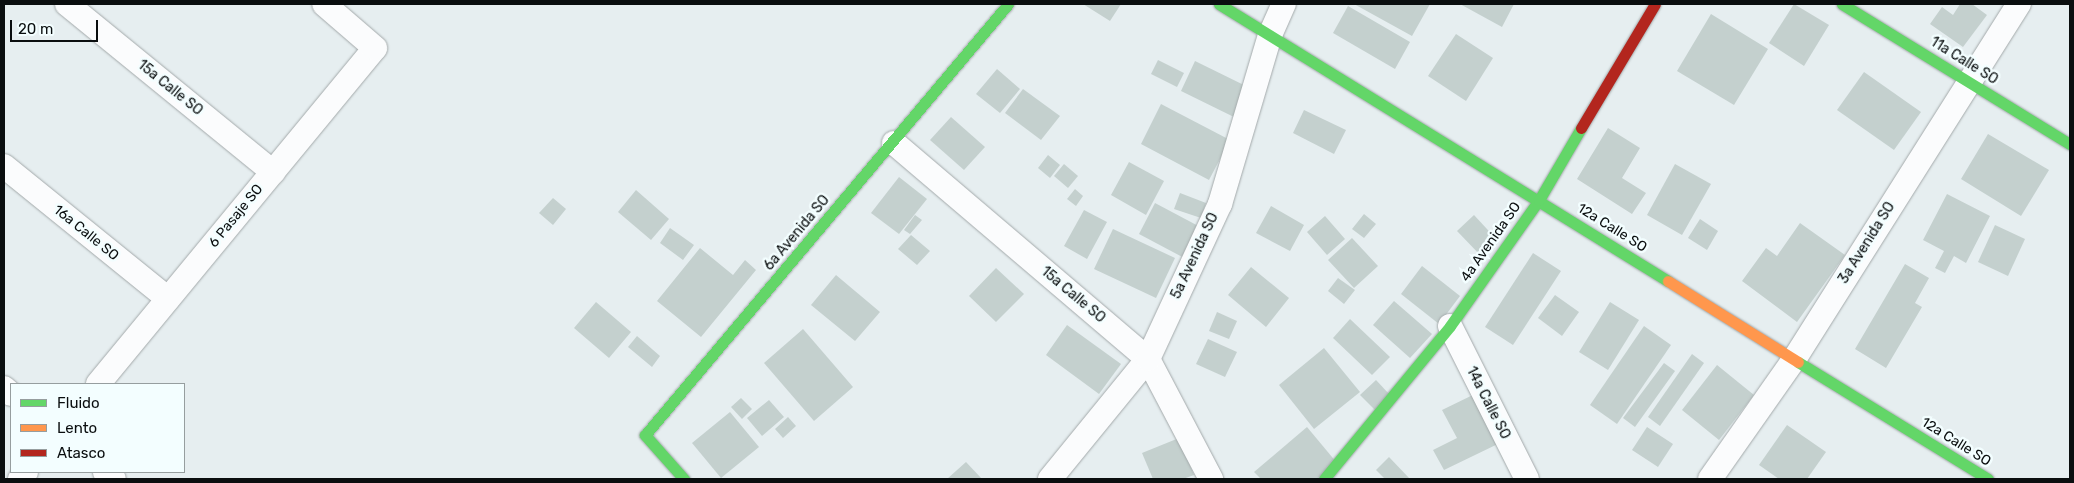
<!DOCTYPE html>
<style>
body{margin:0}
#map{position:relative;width:2074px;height:483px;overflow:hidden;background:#e6eef0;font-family:Rubik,sans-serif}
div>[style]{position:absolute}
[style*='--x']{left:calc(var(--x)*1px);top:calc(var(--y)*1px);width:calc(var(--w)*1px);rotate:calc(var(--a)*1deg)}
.building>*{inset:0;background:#c4d0ce}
.roads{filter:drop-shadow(0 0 1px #a3a9aa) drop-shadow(0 0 1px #a3a9aa)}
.street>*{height:24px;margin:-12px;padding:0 12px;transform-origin:12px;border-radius:12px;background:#fbfcfd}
.fast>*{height:11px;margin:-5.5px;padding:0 5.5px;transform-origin:5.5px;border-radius:5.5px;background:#63d668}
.slow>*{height:11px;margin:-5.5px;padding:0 5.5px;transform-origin:5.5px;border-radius:5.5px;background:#ff974d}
.jam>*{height:11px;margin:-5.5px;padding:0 5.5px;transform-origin:5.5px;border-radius:5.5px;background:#b3261e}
span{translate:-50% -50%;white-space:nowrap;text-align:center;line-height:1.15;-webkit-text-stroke:5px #f3feff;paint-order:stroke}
.street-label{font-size:14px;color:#0a0e0f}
.frame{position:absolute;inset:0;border:5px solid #0a0e0f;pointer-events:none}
.legend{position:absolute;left:10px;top:383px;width:175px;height:90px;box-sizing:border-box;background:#f3feff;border:1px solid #969e9f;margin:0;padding:6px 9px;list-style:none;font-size:15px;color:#0a0e0f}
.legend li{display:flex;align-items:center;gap:10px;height:25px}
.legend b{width:25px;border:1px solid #969e9f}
.scale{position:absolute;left:10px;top:20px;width:88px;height:22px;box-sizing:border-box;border:2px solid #0a0e0f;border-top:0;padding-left:6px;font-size:15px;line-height:18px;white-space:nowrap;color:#0a0e0f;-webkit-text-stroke:4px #f3feff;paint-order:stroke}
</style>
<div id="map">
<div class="building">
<i style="clip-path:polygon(1083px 4px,1121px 4px,1110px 21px)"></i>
<i style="clip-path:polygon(1354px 4px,1430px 4px,1412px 36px)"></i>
<i style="clip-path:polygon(1460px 4px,1514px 4px,1502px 27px)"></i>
<i style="clip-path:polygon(1794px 4px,1829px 25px,1804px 66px,1769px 43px)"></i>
<i style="clip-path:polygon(1960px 4px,1972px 4px,1987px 15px,1963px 47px,1930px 24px,1942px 7px,1953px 15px)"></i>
<i style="clip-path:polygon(1348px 6px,1410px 42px,1395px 69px,1333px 33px)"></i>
<i style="clip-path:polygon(1711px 14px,1768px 49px,1734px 105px,1677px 71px)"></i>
<i style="clip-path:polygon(1456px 34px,1493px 58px,1466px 101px,1428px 76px)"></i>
<i style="clip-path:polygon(1158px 60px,1184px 73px,1177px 87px,1151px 74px)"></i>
<i style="clip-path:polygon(1195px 61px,1252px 89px,1238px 119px,1181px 91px)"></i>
<i style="clip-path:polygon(997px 69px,1020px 89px,1000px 113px,976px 94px)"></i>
<i style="clip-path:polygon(1864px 72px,1921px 112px,1894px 150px,1837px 110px)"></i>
<i style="clip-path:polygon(1023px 89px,1060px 116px,1041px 140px,1005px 113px)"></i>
<i style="clip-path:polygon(1161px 104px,1230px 140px,1209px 180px,1141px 144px)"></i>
<i style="clip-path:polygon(1304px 110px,1346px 130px,1334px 154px,1293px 133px)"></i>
<i style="clip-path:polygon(951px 117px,985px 147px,964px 170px,930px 140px)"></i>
<i style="clip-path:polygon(1608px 128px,1640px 148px,1622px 178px,1646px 193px,1632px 214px,1577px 179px)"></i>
<i style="clip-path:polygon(1988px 134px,2049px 170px,2021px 216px,1961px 179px)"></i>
<i style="clip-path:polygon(1048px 155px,1060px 165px,1050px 178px,1038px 168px)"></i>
<i style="clip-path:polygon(1129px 162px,1164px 181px,1146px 215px,1111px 195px)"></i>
<i style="clip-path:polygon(1064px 164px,1078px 176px,1068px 188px,1054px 176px)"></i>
<i style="clip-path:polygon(1675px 164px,1711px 184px,1682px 235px,1647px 215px)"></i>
<i style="clip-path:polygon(899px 177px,927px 199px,899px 234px,871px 213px)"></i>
<i style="clip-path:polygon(1075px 189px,1083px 196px,1076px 206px,1067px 199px)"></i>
<i style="clip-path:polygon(636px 190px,669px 219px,651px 240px,618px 212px)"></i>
<i style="clip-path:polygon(1180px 193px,1206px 203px,1201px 218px,1174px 209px)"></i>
<i style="clip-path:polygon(1947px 194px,1990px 216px,1966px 263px,1954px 256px,1945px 273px,1935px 268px,1944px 251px,1923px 240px)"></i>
<i style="clip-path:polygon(553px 198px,566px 209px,553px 225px,539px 213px)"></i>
<i style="clip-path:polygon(1155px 203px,1204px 229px,1188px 260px,1139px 234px)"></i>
<i style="clip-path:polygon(1271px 206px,1304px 225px,1290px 251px,1256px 233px)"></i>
<i style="clip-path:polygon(1084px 210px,1107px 222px,1087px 259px,1064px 246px)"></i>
<i style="clip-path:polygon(1364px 214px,1376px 224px,1364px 238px,1352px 229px)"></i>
<i style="clip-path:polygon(915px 215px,922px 220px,910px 234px,904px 230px)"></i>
<i style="clip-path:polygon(1474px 215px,1499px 242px,1482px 257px,1457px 231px)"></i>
<i style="clip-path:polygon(1325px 216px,1345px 239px,1327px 255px,1307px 232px)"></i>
<i style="clip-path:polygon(1700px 219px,1718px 231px,1707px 250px,1688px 238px)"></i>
<i style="clip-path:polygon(1800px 223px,1845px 255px,1797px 322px,1742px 281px,1766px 248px,1777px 256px)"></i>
<i style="clip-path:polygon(1995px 225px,2025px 239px,2008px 276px,1978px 262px)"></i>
<i style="clip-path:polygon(670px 228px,694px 245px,683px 260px,660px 243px)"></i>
<i style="clip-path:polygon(1113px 229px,1175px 258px,1156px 298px,1094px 269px)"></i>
<i style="clip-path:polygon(911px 235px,930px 251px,917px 265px,898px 249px)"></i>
<i style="clip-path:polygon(1352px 238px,1378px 266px,1354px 288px,1328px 260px)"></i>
<i style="clip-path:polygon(700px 248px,733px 275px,745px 260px,756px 270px,701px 337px,657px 301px)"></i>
<i style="clip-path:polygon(1533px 253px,1561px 271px,1513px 345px,1485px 327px)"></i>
<i style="clip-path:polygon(1905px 264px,1929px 278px,1915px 303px,1922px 307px,1886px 368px,1855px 349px)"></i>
<i style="clip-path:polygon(1422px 266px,1460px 296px,1439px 324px,1401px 294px)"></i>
<i style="clip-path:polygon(1251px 267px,1289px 298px,1266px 327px,1228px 295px)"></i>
<i style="clip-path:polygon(996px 268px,1024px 294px,996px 322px,969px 296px)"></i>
<i style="clip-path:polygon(836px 275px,880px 312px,855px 341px,811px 305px)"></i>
<i style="clip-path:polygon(1338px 278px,1355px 290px,1344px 304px,1328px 291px)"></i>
<i style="clip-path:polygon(1555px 295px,1579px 312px,1562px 336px,1538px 318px)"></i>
<i style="clip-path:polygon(1394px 301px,1432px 334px,1410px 358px,1373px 325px)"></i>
<i style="clip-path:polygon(596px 302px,631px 332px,609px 358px,574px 328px)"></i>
<i style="clip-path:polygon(1610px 302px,1639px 320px,1608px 370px,1579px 352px)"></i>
<i style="clip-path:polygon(1217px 312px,1237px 321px,1229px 339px,1209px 331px)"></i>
<i style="clip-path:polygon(1350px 319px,1390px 357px,1372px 375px,1333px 338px)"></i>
<i style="clip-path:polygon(1067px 325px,1121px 364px,1099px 394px,1046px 355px)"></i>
<i style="clip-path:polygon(1644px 326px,1671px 345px,1617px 424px,1590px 405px)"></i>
<i style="clip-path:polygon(803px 329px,853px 387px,814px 421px,764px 363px)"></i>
<i style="clip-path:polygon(637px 336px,660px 356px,652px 367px,628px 347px)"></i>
<i style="clip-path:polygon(1208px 339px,1237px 352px,1225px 377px,1196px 364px)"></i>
<i style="clip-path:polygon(1324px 348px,1360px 392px,1314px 429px,1279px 385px)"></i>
<i style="clip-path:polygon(1692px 354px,1704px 363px,1660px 426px,1648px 417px)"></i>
<i style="clip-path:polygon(1664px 363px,1675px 371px,1635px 427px,1623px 418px)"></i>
<i style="clip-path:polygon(1717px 365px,1754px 395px,1719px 440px,1682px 410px)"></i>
<i style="clip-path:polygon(1376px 380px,1390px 395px,1375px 410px,1360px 395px)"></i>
<i style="clip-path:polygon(1479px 392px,1504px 441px,1444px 470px,1433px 450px,1457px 438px,1442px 410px)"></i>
<i style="clip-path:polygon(741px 398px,752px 409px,742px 419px,731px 407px)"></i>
<i style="clip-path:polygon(769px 400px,784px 417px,762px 436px,747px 418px)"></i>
<i style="clip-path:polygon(730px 412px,759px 447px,721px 478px,692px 443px)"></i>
<i style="clip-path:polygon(788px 417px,796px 426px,783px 438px,775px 429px)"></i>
<i style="clip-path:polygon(1787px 425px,1826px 452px,1807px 479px,1779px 479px,1759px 465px)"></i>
<i style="clip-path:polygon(1307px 427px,1337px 463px,1317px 479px,1261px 479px,1254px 472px)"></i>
<i style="clip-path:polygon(1647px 427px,1673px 444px,1658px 467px,1632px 450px)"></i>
<i style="clip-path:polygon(1179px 438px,1194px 475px,1183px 479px,1153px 479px,1142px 453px)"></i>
<i style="clip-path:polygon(1389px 457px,1410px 479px,1385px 479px,1376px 470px)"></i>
<i style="clip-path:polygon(966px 462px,982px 479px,947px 479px)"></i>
</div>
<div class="roads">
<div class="street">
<i style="--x:67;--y:4;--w:266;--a:39.2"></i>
<i style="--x:894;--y:143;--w:333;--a:40.4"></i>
<i style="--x:1148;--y:359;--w:136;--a:62.3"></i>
<i style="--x:4;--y:166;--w:211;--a:39"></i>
<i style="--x:1450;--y:326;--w:171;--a:63.3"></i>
<i style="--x:98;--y:384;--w:435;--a:-50.5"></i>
<i style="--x:375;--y:48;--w:67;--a:-139.2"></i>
<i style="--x:4;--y:388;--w:9;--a:41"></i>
<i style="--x:105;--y:472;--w:11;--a:38"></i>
<i style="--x:20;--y:479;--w:9;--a:-49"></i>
<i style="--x:1050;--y:479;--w:155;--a:-50.8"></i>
<i style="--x:1148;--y:359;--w:171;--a:-65.1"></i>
<i style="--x:1220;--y:204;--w:176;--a:-73.5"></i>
<i style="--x:1270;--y:35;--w:34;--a:-66"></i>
<i style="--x:1710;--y:479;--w:148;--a:-54.9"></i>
<i style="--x:1795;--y:358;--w:419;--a:-57.7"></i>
</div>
<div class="fast">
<i style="--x:1219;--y:4;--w:528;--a:31.67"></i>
<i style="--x:1842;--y:4;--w:268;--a:31.6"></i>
<i style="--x:1798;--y:362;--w:223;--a:31.6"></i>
<i style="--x:684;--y:479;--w:59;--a:-131.6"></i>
<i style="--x:645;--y:435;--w:563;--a:-49.89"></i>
<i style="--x:1324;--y:479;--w:198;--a:-50.5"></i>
<i style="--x:1450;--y:326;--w:154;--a:-54.8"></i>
<i style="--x:1539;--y:200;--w:83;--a:-59.7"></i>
</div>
<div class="slow">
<i style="--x:1668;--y:281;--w:153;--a:31.9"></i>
</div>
<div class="jam">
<i style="--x:1581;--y:128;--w:144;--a:-59.2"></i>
</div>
</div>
<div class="street-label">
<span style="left:1964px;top:61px;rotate:32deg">11a Calle SO</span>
<span style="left:170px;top:88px;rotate:39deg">15a Calle SO</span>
<span style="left:236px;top:216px;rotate:-51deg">6 Pasaje SO</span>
<span style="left:1612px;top:228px;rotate:32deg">12a Calle SO</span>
<span style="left:86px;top:233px;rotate:39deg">16a Calle SO</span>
<span style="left:797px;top:233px;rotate:-50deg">6a Avenida SO</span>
<span style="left:1491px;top:242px;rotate:-55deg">4a Avenida SO</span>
<span style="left:1867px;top:243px;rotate:-58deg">3a Avenida SO</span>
<span style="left:1195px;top:256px;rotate:-65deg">5a Avenida SO</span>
<span style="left:1073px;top:295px;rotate:40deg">15a Calle SO</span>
<span style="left:1488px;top:403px;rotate:63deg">14a Calle SO</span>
<span style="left:1956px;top:442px;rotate:32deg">12a Calle SO</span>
</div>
<div class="frame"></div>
<ul class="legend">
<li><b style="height:6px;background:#63d668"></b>Fluido</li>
<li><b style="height:6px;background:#ff974d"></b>Lento</li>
<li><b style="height:6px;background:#b3261e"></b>Atasco</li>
</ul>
<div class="scale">20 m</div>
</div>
